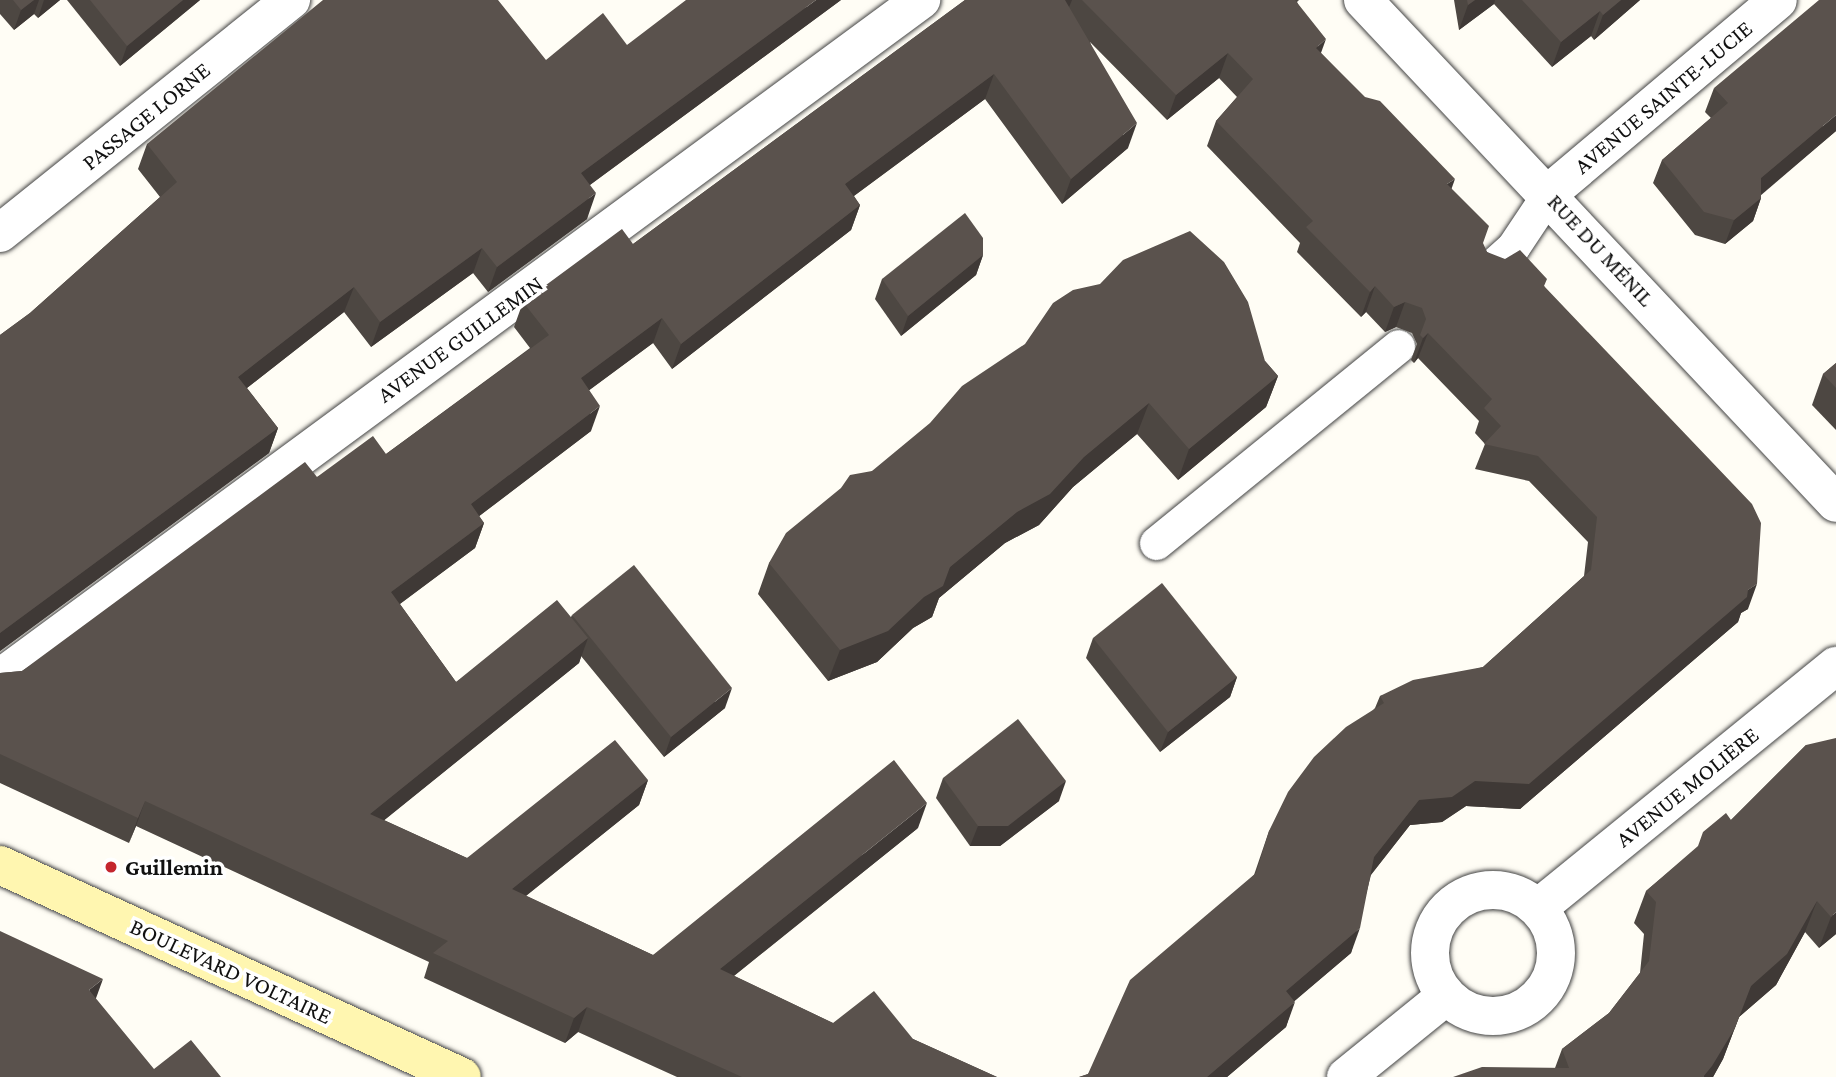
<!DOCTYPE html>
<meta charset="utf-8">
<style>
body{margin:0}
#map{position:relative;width:1836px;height:1077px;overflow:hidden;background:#fffdf5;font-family:"Crimson Pro",serif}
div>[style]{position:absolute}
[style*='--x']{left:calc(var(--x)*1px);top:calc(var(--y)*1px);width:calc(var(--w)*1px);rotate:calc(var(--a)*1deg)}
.roads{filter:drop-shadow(0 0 2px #444) drop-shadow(0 0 2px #444)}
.service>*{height:33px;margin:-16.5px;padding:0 16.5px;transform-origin:16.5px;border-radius:16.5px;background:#fff}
.minor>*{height:38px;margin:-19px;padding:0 19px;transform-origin:19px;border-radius:19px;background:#fff}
.minor>.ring{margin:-19px;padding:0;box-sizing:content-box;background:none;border:38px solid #fff;border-radius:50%}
.secondary>*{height:38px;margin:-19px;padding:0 19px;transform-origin:19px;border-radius:19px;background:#fff6b0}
.wall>*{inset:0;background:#4d4742}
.shaded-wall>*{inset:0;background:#3f3936}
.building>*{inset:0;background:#5a524d}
.dots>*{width:19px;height:19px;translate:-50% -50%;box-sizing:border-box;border:4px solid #fff;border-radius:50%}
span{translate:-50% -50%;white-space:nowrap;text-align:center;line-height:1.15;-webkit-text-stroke:7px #fff;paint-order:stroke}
.street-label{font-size:23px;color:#111}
.poi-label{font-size:23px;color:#111;font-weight:700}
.left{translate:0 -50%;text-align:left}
</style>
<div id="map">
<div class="roads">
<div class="service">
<i style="--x:1493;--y:265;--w:27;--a:-42"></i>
<i style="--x:1513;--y:247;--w:65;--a:-56.3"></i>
<i style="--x:1156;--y:543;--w:312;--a:-39.1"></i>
</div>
<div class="minor">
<i style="--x:1363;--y:0;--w:690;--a:46.76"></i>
<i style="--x:1549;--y:193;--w:299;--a:-40.1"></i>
<i style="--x:0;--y:233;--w:373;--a:-38.7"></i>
<i style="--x:0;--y:678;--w:1144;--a:-36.36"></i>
<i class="ring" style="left:1430px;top:890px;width:88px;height:88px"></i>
<i style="--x:1538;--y:908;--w:384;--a:-39.1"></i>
<i style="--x:1346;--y:1077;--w:129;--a:-39"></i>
</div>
<div class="secondary">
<i style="--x:0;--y:865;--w:508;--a:24.65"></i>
</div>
</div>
<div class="wall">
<i style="clip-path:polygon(0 0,60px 0,38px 18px,34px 14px,14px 30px,0 14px)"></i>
<i style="clip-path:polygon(67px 0,200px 0,120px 66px)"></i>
<i style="clip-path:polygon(841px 0,590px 185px,587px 219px,488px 292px,473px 273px,371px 347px,344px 312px,247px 388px,278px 428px,269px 453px,0 651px,0 335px,30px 313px,160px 197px,138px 169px,147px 144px,546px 60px,627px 45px)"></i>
<i style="clip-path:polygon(965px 0,1299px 0,1297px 2px,1321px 53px,1451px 188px,1487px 252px,1544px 286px,1748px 609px,1741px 613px,1738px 622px,1520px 809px,1466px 806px,1442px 822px,1410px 825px,1371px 875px,1351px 953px,1294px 1001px,1286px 1027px,1227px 1077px,1079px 1077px,1088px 1074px,1254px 875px,1269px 831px,1375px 708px,1380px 696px,1483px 667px,1584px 576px,1588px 542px,1529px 481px,1475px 469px,1485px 444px,1475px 433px,1479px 421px,1418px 358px,1414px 363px,1411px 360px,1417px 344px,1412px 333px,1396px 327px,1385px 332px,1366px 312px,1361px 317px,1297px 252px,1300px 243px,1207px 146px,1216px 121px,1237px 97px,1219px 78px,1167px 120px,1090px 42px,1128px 148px,1062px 204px,985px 99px,854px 196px,860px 205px,851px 230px,672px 369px,653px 343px,589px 390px,591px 431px,479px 516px,484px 523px,475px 548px,400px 604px,456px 682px,571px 617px,572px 615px,725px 708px,664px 757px,581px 656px,579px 663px,384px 820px,467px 858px,648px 780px,639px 805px,526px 896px,653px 955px,918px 828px,734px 976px,833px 1023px,913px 1039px,997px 1077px,677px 1077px,578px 1032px,565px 1043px,424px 978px,429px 962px,136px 826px,129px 843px,0 783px,0 673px,22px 671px,317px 477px,386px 454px,530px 348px,514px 327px,523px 302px,633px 244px)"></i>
<i style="clip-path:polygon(1454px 0,1640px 0,1594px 40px,1591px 36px,1552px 67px,1494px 4px,1459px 30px)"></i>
<i style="clip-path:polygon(1714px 88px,1836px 131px,1761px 194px,1761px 198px,1753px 221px,1725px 244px,1695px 235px,1653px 183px,1662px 160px,1711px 118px,1705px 112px)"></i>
<i style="clip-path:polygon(983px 255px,976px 275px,901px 336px,875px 299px,882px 279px)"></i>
<i style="clip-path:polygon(1265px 361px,1278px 376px,1266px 407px,1178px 480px,1137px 434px,1073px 487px,1039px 525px,1005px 543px,939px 598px,932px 617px,913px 628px,877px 662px,828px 681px,758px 594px,769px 563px,872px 471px)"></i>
<i style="clip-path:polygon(1836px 363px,1836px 430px,1812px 405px,1823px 374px)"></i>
<i style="clip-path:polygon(1093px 638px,1237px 677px,1230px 697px,1160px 752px,1086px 658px)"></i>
<i style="clip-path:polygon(1806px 745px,1836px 934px,1819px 948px,1805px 932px,1776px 985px,1739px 1017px,1723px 1059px,1713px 1077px,1555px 1068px,1562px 1049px,1609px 1013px,1640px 973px,1644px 934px,1634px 923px,1646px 891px,1731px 820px)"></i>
<i style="clip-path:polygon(943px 778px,1059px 801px,1000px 846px,970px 846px,936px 798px)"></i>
</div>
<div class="shaded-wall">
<i style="clip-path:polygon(34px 0,39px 0,34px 14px,14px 30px,21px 10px)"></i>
<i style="clip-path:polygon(44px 0,60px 0,38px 18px)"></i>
<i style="clip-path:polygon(183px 0,200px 0,120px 66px,127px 46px)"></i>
<i style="clip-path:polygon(816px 0,841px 0,572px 198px,581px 173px)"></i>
<i style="clip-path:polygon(1065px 0,1072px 0,1065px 17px)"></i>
<i style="clip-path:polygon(1475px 0,1495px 0,1494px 4px,1459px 30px,1468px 5px)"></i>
<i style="clip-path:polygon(1621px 0,1640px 0,1594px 40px,1603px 15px)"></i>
<i style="clip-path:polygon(1600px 11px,1591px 36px,1552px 67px,1561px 42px)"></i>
<i style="clip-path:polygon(1326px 39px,1317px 64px,1316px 48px)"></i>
<i style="clip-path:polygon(1228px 53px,1219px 78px,1167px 120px,1176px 95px)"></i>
<i style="clip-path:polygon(994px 74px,985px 99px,836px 209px,845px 184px)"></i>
<i style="clip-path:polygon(1836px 115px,1836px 131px,1753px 202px,1761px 178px)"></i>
<i style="clip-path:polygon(1137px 123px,1128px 148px,1062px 204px,1071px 179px)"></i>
<i style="clip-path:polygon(1455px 179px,1446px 204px,1447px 184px)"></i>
<i style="clip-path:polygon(596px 193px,587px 219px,488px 292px,497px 267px)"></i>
<i style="clip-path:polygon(1761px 198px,1753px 221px,1725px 244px,1734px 220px)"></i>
<i style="clip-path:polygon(860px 205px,851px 230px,672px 369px,681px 344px)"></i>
<i style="clip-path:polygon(482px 248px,473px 273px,371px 347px,380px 322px)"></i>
<i style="clip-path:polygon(983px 255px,976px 275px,901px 336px,908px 316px)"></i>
<i style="clip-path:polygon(1375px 286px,1366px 312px,1361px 317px,1370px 292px)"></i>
<i style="clip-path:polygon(354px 287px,344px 312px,229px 402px,238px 377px)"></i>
<i style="clip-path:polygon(1405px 302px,1396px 327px,1385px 332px,1394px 307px)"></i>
<i style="clip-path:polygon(662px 318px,653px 343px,572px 403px,581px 378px)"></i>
<i style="clip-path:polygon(1428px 333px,1418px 358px,1414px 363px,1423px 338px)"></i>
<i style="clip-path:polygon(1278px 376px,1266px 407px,1178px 480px,1189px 449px)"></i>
<i style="clip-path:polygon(1149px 403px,1137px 434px,1073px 487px,1039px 525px,1005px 543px,939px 598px,932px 617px,913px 628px,877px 662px,828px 681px,840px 650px,950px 567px)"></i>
<i style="clip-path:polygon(600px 406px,591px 431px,461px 530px,471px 504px)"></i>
<i style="clip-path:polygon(278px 428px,269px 453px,0 651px,0 633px)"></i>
<i style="clip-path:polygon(484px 523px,475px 548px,382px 617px,391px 592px)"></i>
<i style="clip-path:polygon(1757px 584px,1748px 609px,1741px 613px,1738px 622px,1520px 809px,1466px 806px,1442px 822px,1410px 825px,1365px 882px,1374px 857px,1419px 800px)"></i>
<i style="clip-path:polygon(588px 638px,579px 663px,361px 839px,370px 814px)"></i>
<i style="clip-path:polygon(1237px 677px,1230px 697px,1160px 752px,1168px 732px)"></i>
<i style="clip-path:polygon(732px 688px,725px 708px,664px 757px,671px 737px)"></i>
<i style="clip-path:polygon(648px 780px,639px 805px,503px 914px,512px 889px)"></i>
<i style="clip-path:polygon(1066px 781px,1059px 801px,1000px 846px,970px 846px,978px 826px)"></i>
<i style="clip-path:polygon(145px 801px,136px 826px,129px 843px,138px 818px)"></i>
<i style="clip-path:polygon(927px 803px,918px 828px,711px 994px,720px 969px)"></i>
<i style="clip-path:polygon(1817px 901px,1805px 932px,1776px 985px,1739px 1017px,1723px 1059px,1713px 1077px,1703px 1077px,1751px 986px)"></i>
<i style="clip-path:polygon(1836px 912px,1836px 934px,1819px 948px,1831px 917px)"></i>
<i style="clip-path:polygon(1360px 928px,1351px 953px,1277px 1016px,1286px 991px)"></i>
<i style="clip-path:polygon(103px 979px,95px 1001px,89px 990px)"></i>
<i style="clip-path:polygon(1295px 1002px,1286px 1027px,1227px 1077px,1207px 1077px)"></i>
<i style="clip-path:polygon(587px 1007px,578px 1032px,565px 1043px,574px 1018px)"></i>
</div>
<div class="building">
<i style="clip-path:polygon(13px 0,34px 0,21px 10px)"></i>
<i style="clip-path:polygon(90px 0,183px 0,127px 46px)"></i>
<i style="clip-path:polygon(323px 0,498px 0,546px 60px,603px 13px,627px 45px,686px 0,816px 0,581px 173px,596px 193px,497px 267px,482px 248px,380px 322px,354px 287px,238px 377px,278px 428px,0 633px,0 335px,30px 313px,177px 182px,147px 144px)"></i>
<i style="clip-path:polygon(965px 0,1065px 0,1137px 123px,1071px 179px,994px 74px,845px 184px,860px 205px,681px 344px,662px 318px,581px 378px,600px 406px,471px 504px,484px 523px,391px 592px,456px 682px,557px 600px,588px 638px,370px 814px,467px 858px,615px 740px,648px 780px,512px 889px,653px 955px,894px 760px,927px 803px,720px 969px,833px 1023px,874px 991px,913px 1039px,997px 1077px,742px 1077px,587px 1007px,574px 1018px,433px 953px,448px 941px,145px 801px,138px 818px,0 754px,0 673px,22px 671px,305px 462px,317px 477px,373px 436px,386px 454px,549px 335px,523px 302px,622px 229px,633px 244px)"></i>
<i style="clip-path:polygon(1082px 0,1295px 0,1326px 39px,1316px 48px,1365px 97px,1380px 101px,1455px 179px,1447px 184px,1489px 226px,1483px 243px,1487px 252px,1505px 259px,1520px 250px,1547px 279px,1544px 286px,1752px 504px,1761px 523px,1757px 584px,1748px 590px,1747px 597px,1529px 784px,1475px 781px,1452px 797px,1419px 800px,1374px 857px,1360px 928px,1286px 991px,1295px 1002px,1207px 1077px,1079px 1077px,1088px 1074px,1130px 980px,1256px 873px,1269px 831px,1288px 792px,1314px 757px,1346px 727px,1384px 703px,1380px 696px,1413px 680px,1483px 667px,1591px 570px,1597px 517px,1538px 456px,1484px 444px,1501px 426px,1484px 408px,1492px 399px,1428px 333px,1423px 338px,1420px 335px,1426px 319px,1422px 308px,1405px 302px,1394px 307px,1375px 286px,1370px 292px,1306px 227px,1313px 221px,1216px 121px,1253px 79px,1228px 53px,1176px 95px)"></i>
<i style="clip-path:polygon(1467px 0,1475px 0,1468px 5px)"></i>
<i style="clip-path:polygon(1522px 0,1621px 0,1603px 15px,1600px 11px,1561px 42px)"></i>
<i style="clip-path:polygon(1819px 0,1836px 0,1836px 115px,1761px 178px,1761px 198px,1734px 220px,1704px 212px,1662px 160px,1728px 103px,1714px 88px)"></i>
<i style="clip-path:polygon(965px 213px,983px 238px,983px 255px,908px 316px,882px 279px)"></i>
<i style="clip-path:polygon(1190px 231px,1224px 262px,1248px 302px,1265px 361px,1278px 376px,1189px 449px,1149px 403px,1084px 457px,1050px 494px,1017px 512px,950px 567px,943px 586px,924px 597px,888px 631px,840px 650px,769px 563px,786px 533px,841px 488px,850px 475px,872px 471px,930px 423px,962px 386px,1025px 344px,1053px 303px,1073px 290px,1100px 284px,1123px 260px)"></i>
<i style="clip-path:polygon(1836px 363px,1836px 388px,1823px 374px)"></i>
<i style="clip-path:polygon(634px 565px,732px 688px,671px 737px,572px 615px)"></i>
<i style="clip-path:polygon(1162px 583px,1237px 677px,1168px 732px,1093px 638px)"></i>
<i style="clip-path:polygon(1018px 719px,1066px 781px,1008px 826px,978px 826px,943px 778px)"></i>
<i style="clip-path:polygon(1836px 738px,1836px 912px,1831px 917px,1817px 901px,1787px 954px,1751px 986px,1735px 1028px,1712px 1066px,1703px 1077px,1453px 1077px,1482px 1067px,1569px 1068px,1562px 1049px,1609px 1013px,1649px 961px,1656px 902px,1646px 891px,1698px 846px,1703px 832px,1726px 813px,1731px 820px,1806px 745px)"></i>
<i style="clip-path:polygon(0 931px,103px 979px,89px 990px,154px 1069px,191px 1040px,221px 1077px,0 1077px)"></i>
</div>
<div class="dots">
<i style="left:111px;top:867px;background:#c4262e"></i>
</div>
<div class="street-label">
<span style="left:1663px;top:97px;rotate:-40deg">AVENUE SAINTE-LUCIE</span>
<span style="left:146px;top:116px;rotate:-39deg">PASSAGE LORNE</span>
<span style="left:1601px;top:250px;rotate:47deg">RUE DU MÉNIL</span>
<span style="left:460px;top:339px;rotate:-36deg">AVENUE GUILLEMIN</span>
<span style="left:1687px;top:787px;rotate:-39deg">AVENUE MOLIÈRE</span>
<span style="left:231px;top:971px;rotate:25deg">BOULEVARD VOLTAIRE</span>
</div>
<div class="poi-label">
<span class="left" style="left:125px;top:867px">Guillemin</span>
</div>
</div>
